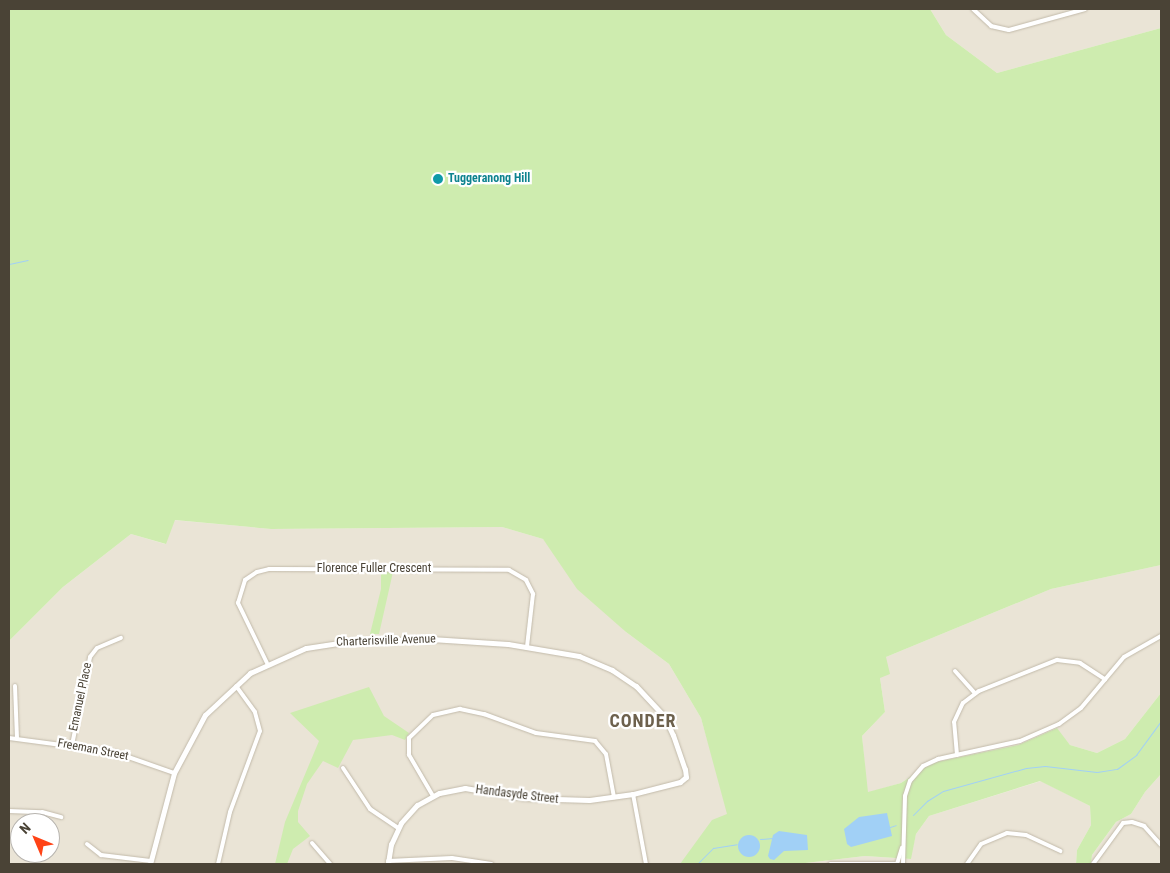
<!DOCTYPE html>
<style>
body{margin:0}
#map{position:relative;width:1170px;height:873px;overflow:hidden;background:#f5f2e8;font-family:"Roboto Condensed",sans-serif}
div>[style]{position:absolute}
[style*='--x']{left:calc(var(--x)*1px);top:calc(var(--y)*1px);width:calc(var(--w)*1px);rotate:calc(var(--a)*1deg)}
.residential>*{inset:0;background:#eae4d6}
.green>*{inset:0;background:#ceecaf}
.water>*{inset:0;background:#a1d0f6}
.round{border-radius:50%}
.stream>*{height:1px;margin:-0.5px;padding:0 0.5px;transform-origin:0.5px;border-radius:0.5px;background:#a1d0f6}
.roads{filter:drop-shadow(0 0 1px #c2baaa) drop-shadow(0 0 1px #c2baaa)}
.minor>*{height:4px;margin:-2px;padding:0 2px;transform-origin:2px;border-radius:2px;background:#fff}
.tertiary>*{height:5px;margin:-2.5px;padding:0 2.5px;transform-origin:2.5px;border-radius:2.5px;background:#fff}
.dots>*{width:14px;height:14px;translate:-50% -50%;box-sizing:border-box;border:2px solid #fff;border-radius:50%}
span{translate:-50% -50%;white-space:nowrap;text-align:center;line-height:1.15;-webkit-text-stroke:4.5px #fff;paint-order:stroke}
.culture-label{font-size:12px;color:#0d838f;font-weight:700}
.left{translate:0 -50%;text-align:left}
.street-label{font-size:12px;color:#4a4336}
.district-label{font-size:18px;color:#6d614d;font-weight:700;letter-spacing:1px}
.frame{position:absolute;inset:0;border:10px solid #4a4336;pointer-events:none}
.north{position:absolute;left:10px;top:813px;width:50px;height:50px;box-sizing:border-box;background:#fff;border:1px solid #b7b4af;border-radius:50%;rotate:315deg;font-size:14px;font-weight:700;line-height:20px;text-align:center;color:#4a4336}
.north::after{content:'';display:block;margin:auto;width:18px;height:22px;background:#ff4316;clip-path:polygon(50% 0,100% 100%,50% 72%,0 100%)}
</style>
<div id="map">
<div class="residential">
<i style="clip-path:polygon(930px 9px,1161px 9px,1161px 28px,997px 73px,946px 35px)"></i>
<i style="clip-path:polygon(evenodd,173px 520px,271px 529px,502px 527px,543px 539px,626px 632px,669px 664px,701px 718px,731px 822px,680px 864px,9px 864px,9px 641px,63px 587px,131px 534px,165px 544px,173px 520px,20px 823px,50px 823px,50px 853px,20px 853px,20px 823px)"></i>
<i style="clip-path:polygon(1161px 565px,1161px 693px,1125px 739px,1097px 753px,1070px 745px,1056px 728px,1018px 745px,931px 763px,901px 783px,867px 793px,862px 736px,885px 712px,880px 678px,886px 657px,1051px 589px)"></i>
<i style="clip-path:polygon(1161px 774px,1161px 864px,1091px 864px,1092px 855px,1116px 822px,1131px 814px,1145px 792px)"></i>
<i style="clip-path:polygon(1041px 781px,1090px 806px,1091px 825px,1077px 850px,1076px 864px,797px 864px,865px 856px,910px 859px,916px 834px,929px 816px)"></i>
</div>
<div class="green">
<i style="clip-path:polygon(9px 9px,930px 9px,946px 35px,997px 73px,1161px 28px,1161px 565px,1051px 589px,886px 657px,890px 674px,880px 678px,885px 712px,862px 736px,868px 792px,901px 783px,931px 763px,1018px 745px,1057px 728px,1070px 745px,1097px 753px,1125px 739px,1161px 693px,1161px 774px,1145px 792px,1131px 814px,1116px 822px,1092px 855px,1091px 864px,1076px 864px,1077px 850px,1091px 825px,1090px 806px,1040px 781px,929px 816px,916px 834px,911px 859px,865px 856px,797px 864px,680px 864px,712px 820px,727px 814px,701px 718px,669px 664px,626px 632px,577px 589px,543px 539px,502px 527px,271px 529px,175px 520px,166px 544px,131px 534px,63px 587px,9px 641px)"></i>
<i style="clip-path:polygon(381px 572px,393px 572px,379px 634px,370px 634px,381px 589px)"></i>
<i style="clip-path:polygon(369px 687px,384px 716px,409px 733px,405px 740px,392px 735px,353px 740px,338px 768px,323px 761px,307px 784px,298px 811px,298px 822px,310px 836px,293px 849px,287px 864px,275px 864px,285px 822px,319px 741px,290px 713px)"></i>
</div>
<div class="water">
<i style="clip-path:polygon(887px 813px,892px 836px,851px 847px,847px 844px,844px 829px,859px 817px)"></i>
<i style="clip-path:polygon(779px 831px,807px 835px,808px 850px,784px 851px,774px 860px,770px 859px,768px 856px,773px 835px)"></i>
<i class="round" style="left:738px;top:835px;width:22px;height:22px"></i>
</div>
<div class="stream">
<i style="--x:9;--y:264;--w:19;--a:-12"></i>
<i style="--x:913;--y:815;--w:20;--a:-45"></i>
<i style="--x:927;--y:801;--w:19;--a:-32"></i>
<i style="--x:943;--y:791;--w:86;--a:-15.5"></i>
<i style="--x:1026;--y:768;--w:19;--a:-6"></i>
<i style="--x:1045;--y:766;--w:52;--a:6.6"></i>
<i style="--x:1097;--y:772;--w:20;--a:-9"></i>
<i style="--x:1117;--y:769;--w:24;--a:-36"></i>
<i style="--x:1136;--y:755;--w:42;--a:-53.7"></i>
<i style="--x:890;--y:827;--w:6;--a:-18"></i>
<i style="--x:760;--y:839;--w:13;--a:-4"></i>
<i style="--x:697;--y:864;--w:23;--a:-45"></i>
<i style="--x:713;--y:848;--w:24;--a:-9"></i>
</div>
<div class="roads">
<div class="minor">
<i style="--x:973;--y:9;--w:25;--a:43"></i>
<i style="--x:991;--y:26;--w:18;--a:13"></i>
<i style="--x:1009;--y:30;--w:79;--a:-15.4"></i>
<i style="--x:267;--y:663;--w:67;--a:-115.8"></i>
<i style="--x:238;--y:603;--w:24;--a:-73"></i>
<i style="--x:245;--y:580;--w:14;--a:-34"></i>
<i style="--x:257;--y:572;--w:12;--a:-14"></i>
<i style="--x:269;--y:569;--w:240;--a:0.2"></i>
<i style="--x:509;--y:570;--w:20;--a:30"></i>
<i style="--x:526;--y:580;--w:16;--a:63"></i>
<i style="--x:533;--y:594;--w:53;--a:96.5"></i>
<i style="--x:955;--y:671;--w:30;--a:48"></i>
<i style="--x:15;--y:686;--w:52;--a:87.8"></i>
<i style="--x:9;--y:738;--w:106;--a:7.6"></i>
<i style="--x:114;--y:752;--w:64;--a:19.3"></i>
<i style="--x:72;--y:745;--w:90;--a:-78.4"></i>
<i style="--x:90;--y:657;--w:11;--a:-52"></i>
<i style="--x:97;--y:648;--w:26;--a:-23"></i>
<i style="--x:957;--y:755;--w:33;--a:-95"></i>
<i style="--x:954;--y:722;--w:21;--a:-65"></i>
<i style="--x:963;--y:703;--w:20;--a:-37"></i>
<i style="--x:979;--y:691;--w:84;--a:-21.7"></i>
<i style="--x:1057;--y:660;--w:23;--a:7"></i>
<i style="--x:1080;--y:663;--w:30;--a:33"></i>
<i style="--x:343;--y:768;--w:49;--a:56.6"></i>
<i style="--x:370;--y:809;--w:34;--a:34"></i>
<i style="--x:633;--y:794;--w:71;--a:79.5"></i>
<i style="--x:433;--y:796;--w:48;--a:-120.3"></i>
<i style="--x:409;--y:755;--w:17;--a:-90"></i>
<i style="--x:409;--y:738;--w:33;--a:-44"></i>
<i style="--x:433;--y:715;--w:28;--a:-13"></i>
<i style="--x:460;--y:709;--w:25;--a:12"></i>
<i style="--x:484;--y:714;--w:55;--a:20.1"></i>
<i style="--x:536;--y:733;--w:60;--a:7.7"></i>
<i style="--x:595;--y:741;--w:17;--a:50"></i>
<i style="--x:606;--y:754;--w:44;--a:79.5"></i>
<i style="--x:9;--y:811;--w:33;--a:2"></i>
<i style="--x:42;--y:812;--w:20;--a:15"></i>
<i style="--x:312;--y:843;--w:28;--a:49"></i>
<i style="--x:87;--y:844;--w:18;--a:38"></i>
<i style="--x:101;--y:855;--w:50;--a:6.8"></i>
<i style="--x:388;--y:861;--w:64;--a:-2.7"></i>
<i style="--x:452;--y:858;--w:40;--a:8.5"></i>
<i style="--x:218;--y:864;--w:53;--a:-77"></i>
<i style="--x:230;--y:812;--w:86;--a:-69.7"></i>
<i style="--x:260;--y:731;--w:20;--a:-105"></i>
<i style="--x:255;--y:712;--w:32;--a:-126"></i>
<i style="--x:897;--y:864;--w:17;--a:-73"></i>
<i style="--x:903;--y:864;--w:68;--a:-88.3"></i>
<i style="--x:905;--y:796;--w:16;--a:-72"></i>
<i style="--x:910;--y:781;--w:20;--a:-49"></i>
<i style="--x:923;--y:766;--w:17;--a:-25"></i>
<i style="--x:938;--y:759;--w:84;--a:-12.4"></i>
<i style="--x:1020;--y:741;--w:43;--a:-23.6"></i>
<i style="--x:1059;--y:724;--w:27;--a:-36"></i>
<i style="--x:1081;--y:708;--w:67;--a:-49.9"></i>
<i style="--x:1124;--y:657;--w:43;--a:-29.6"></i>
<i style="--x:967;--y:864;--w:24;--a:-55"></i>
<i style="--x:981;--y:844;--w:28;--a:-23"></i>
<i style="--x:1007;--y:833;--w:19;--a:6"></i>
<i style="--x:1026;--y:835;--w:38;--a:25"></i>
<i style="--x:1093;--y:864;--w:51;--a:-53.8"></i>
<i style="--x:1123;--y:823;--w:9;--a:-6"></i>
<i style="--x:1132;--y:822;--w:13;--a:18"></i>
<i style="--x:1144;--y:826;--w:25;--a:48"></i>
</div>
<div class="tertiary">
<i style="--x:150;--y:864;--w:94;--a:-75.2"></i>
<i style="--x:174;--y:773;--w:66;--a:-61.9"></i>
<i style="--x:205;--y:715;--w:62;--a:-43"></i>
<i style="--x:250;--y:673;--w:61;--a:-24.1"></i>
<i style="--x:306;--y:648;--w:47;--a:-8.7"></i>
<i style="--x:352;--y:641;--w:79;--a:-1.5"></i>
<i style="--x:431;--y:639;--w:77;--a:3.7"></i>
<i style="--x:508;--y:644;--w:72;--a:9.6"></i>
<i style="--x:579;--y:656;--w:36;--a:23"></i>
<i style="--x:612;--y:670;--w:29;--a:34"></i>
<i style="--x:636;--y:686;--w:41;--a:47"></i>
<i style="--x:664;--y:716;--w:21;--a:65"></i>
<i style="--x:673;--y:735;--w:36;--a:71"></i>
<i style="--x:685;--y:769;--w:8;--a:83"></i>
<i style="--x:686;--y:777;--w:8;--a:140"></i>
<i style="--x:680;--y:782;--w:49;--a:165.7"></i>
<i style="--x:633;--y:794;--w:44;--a:172.2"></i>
<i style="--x:589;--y:800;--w:65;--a:-178.2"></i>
<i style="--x:524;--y:798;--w:60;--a:-170.4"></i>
<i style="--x:465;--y:788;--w:26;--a:169"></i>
<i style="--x:439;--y:793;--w:25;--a:151"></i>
<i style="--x:417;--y:805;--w:24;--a:132"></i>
<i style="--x:401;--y:823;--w:23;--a:115"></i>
<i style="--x:391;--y:844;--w:20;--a:99"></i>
<i style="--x:830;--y:864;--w:66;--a:0"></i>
</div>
</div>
<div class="dots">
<i style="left:438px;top:179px;background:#0f9aa8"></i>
</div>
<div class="culture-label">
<span class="left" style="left:448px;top:179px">Tuggeranong Hill</span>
</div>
<div class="street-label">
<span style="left:374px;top:569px">Florence Fuller Crescent</span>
<span style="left:386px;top:641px;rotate:-2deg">Charterisville Avenue</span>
<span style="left:81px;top:697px;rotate:-78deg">Emanuel Place</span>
<span style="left:93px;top:750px;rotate:11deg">Freeman Street</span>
<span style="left:517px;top:795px;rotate:7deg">Handasyde Street</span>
</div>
<div class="district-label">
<span style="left:643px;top:721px">CONDER</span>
</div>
<div class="frame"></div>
<div class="north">N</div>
</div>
